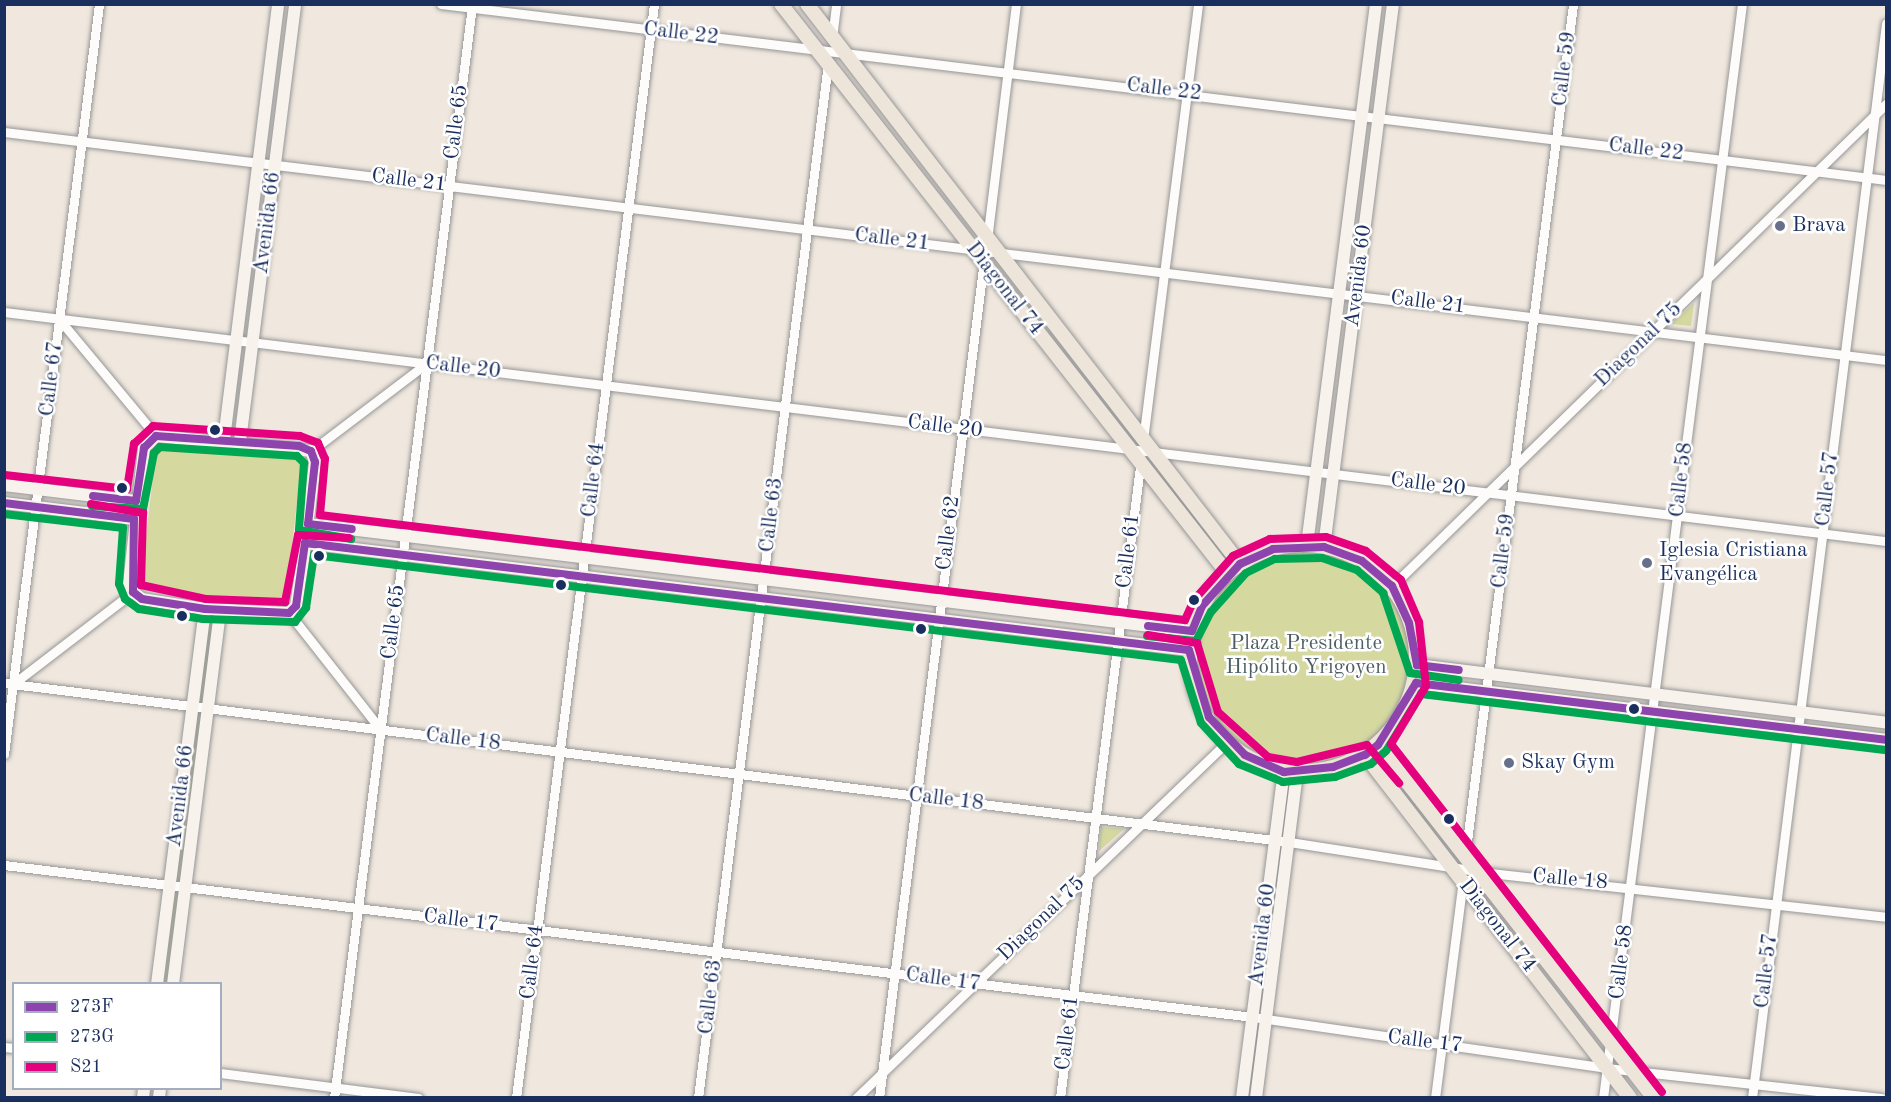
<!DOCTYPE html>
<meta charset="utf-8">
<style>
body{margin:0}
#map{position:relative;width:1891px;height:1102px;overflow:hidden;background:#f0e8de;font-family:"Old Standard TT",serif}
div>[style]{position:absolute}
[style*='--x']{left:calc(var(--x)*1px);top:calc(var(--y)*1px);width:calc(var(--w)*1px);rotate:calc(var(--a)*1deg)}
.green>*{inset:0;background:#d5d9a0}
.round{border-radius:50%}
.roads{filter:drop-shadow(0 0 2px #969698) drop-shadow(0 0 2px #969698)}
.street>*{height:9px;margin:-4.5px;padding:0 4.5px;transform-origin:4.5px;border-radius:4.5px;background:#fdfcfa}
.secondary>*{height:12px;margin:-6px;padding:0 6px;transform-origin:6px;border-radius:6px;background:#f7f2ec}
.primary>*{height:14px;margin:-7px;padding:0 7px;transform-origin:7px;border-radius:7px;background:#ede4da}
.primary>.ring{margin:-7px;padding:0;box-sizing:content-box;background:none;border:14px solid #ede4da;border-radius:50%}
.bus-1>*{height:8px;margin:-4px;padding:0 4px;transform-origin:4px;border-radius:4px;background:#8e44ad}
.bus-2>*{height:8px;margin:-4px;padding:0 4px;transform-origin:4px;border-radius:4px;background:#00a651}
.bus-3>*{height:8px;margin:-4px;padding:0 4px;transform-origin:4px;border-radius:4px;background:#e5007d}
.dots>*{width:16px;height:16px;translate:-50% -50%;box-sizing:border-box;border:3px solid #fff;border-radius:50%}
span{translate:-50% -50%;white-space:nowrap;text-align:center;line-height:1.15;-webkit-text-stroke:5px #fff;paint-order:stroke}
.street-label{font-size:21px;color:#1b2f5e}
.poi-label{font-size:21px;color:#1b2f5e}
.left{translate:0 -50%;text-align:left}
.park-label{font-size:21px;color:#4c5e63}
.frame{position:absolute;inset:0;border:6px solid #1b2f5e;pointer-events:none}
.legend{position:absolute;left:12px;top:982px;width:210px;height:108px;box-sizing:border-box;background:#fff;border:2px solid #a4acbf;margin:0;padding:8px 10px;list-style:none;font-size:18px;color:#1b2f5e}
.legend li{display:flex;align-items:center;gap:12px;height:30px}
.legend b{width:30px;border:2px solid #a4acbf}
</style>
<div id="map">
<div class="green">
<i style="clip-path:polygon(1694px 303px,1691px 326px,1671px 324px)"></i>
<i style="clip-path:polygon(157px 443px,302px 460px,285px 604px,140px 588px)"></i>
<i class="round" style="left:1198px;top:550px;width:214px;height:214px"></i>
<i style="clip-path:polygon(210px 619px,215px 624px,169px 983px,161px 984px,205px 623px)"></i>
<i style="clip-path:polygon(1101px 827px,1124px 829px,1099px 851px)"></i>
</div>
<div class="roads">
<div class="street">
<i style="--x:441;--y:4;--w:1456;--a:6.94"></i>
<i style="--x:832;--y:38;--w:34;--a:-83"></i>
<i style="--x:4;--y:132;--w:1896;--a:6.91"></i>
<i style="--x:987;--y:240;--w:238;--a:-83"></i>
<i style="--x:4;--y:312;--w:1896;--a:6.94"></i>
<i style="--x:59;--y:319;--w:152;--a:50.3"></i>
<i style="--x:1143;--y:440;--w:439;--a:-82.8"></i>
<i style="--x:311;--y:451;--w:146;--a:-37.2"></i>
<i style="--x:1392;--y:586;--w:690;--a:-44.3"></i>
<i style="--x:289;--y:613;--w:149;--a:51.8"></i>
<i style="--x:4;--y:683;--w:1295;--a:7.05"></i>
<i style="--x:1289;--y:842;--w:203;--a:8.8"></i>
<i style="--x:1490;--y:873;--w:398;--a:6.3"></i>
<i style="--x:13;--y:684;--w:151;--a:-37.5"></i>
<i style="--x:4;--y:754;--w:756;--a:-82.78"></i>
<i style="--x:1465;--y:857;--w:860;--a:-82.78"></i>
<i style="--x:4;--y:865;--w:1258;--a:6.94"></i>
<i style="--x:1253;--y:1017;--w:357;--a:8.2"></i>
<i style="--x:1606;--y:1068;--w:277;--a:6.2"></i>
<i style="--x:4;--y:1047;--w:10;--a:6"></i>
<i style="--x:220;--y:1073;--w:200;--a:7.2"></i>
<i style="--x:334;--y:1098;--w:1102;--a:-82.8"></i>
<i style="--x:516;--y:1098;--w:1103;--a:-82.81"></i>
<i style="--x:698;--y:1098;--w:1043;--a:-82.84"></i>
<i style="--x:856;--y:1098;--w:516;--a:-43.82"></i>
<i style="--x:879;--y:1098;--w:845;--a:-82.86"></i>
<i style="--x:1060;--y:1098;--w:644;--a:-82.78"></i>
<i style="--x:1435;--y:1098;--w:220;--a:-82.7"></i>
<i style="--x:1603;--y:1098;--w:1103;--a:-82.76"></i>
<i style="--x:1752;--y:1098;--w:1083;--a:-82.89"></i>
</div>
<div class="secondary">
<i style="--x:156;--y:436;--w:156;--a:5.5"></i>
<i style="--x:311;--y:451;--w:12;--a:70"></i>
<i style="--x:315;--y:462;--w:92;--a:96.9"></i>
<i style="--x:304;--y:553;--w:54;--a:98.6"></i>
<i style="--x:296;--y:606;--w:10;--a:135"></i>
<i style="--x:289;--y:613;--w:84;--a:-177.3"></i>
<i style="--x:205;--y:609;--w:64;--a:-171"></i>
<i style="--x:142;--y:599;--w:11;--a:-142"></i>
<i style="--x:133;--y:592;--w:9;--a:-117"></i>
<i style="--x:129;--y:584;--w:137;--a:-83.7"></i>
<i style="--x:144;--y:448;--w:17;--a:-45"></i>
<i style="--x:224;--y:439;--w:438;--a:-82.9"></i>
<i style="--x:240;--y:441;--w:440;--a:-82.8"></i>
<i style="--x:4;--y:485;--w:133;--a:6.9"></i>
<i style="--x:4;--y:503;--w:131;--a:7"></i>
<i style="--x:308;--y:524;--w:890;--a:6.9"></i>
<i style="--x:305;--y:543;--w:890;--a:6.9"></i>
<i style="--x:1307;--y:545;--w:545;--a:-82.73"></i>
<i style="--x:1324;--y:547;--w:547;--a:-82.76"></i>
<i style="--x:1417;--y:665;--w:473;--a:7"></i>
<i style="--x:1416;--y:683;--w:473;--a:6.9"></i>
<i style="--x:157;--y:984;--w:378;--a:-82.7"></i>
<i style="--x:173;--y:984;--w:377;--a:-82.8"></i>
<i style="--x:143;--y:1098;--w:10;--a:-84"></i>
<i style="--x:159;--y:1098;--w:10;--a:-84"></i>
<i style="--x:1242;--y:1098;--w:329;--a:-82.7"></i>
<i style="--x:1256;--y:1098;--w:328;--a:-82.8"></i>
</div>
<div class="primary">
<i style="--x:781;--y:4;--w:724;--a:51.9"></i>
<i style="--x:807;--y:4;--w:708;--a:52.29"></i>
<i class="ring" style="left:1190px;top:545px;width:212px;height:212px"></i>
<i style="--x:1378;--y:745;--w:448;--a:52"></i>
<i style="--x:1365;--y:755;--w:433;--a:52.3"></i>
</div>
</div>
<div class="bus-1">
<i style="--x:93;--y:496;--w:43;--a:6.6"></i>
<i style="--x:136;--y:501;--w:54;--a:-81.4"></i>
<i style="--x:144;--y:448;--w:17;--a:-45"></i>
<i style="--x:156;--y:436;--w:143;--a:4"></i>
<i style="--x:299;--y:446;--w:13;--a:23"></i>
<i style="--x:311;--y:451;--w:12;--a:70"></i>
<i style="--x:315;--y:462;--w:62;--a:96.4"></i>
<i style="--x:308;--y:524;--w:44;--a:6.5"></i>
<i style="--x:4;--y:503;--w:131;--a:7"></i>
<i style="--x:134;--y:519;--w:73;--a:90.8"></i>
<i style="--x:133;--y:592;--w:11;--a:38"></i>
<i style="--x:142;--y:599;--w:64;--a:9"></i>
<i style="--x:205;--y:609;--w:84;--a:2.7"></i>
<i style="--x:289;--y:613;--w:10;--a:-45"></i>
<i style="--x:296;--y:606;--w:64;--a:-81.9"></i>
<i style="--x:305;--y:543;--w:890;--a:6.9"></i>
<i style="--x:1189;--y:650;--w:70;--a:73.4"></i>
<i style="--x:1209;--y:717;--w:52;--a:46.5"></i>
<i style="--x:1245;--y:755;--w:43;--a:23.6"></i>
<i style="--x:1284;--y:772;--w:49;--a:-5.8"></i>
<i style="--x:1333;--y:767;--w:34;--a:-21"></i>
<i style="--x:1365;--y:755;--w:16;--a:-38"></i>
<i style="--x:1378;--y:745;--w:73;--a:-58.5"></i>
<i style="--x:1416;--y:683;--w:473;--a:6.9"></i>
<i style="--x:1148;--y:626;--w:44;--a:6.5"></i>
<i style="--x:1192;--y:631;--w:27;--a:-68"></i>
<i style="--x:1202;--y:606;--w:57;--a:-47.9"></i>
<i style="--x:1240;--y:564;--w:36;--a:-24"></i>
<i style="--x:1273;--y:549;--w:51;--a:-2.2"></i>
<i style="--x:1324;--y:547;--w:40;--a:20.2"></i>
<i style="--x:1362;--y:561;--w:39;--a:40"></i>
<i style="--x:1392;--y:586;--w:41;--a:65.3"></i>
<i style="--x:1409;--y:623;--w:43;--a:79.2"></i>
<i style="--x:1417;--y:665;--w:42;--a:6.8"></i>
</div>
<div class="bus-2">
<i style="--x:92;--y:506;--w:51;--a:3.4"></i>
<i style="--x:143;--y:509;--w:57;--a:-78.9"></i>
<i style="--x:154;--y:453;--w:8;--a:-45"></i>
<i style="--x:160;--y:447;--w:137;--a:3.8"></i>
<i style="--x:297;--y:456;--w:10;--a:45"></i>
<i style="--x:304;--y:463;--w:67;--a:94.3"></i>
<i style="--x:299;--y:530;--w:53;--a:9.8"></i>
<i style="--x:4;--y:514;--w:120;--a:6.7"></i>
<i style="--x:123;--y:528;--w:56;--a:94.1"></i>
<i style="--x:119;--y:584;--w:16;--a:68"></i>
<i style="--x:125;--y:599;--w:17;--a:36"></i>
<i style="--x:139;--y:609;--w:65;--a:8.9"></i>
<i style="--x:203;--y:619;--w:92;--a:1.9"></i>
<i style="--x:295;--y:622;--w:18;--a:-52"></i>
<i style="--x:306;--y:608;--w:54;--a:-81.4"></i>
<i style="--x:314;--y:555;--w:873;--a:6.91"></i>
<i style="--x:1181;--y:660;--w:66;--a:72.4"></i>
<i style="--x:1201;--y:723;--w:56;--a:47.2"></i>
<i style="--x:1239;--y:764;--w:48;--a:22.2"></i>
<i style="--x:1283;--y:782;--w:52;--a:-5.5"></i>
<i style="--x:1335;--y:777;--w:38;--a:-20"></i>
<i style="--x:1371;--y:764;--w:20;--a:-41"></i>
<i style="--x:1386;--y:751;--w:67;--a:-58.4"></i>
<i style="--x:1421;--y:694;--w:467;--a:6.9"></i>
<i style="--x:1147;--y:636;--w:49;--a:5.8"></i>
<i style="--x:1196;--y:641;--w:33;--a:-63"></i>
<i style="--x:1211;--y:612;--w:52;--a:-48.1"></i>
<i style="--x:1246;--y:573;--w:32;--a:-26"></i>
<i style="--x:1275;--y:559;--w:47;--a:-1.2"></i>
<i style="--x:1322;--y:558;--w:37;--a:19"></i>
<i style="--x:1357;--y:570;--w:35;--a:41"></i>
<i style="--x:1383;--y:593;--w:84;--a:71.4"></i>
<i style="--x:1410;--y:673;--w:49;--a:8.3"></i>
</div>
<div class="bus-3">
<i style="--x:5;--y:475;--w:123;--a:6.5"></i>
<i style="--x:127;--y:489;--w:46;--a:-81.2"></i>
<i style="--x:134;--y:444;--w:26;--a:-43"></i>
<i style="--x:153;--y:426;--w:147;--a:3.9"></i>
<i style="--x:300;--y:436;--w:19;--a:21"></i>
<i style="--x:318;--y:443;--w:17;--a:66"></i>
<i style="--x:325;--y:459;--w:56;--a:95.1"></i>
<i style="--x:320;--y:515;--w:871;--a:6.92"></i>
<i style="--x:1185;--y:620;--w:22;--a:-66"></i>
<i style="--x:1194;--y:600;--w:59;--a:-48.4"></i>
<i style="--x:1233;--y:556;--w:41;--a:-24.7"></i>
<i style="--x:1270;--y:539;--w:56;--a:-2"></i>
<i style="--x:1326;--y:537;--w:42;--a:19.3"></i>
<i style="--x:1366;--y:551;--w:45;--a:39.6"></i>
<i style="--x:1401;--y:580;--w:46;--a:66.8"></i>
<i style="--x:1419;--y:622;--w:64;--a:83.8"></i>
<i style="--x:1426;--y:686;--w:68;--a:121.1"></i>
<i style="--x:1391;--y:744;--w:441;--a:52.1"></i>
<i style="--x:91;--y:504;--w:53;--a:9.8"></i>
<i style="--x:143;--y:513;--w:72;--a:91.6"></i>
<i style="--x:141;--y:585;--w:66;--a:12.2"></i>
<i style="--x:206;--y:599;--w:79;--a:2.2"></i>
<i style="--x:285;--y:602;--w:68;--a:-79"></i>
<i style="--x:298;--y:535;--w:51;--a:3.4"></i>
<i style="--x:1148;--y:635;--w:50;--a:9.3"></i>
<i style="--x:1197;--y:643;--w:72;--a:73.1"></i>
<i style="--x:1218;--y:712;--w:67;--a:42"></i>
<i style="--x:1268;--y:757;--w:29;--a:10"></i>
<i style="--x:1297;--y:762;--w:72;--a:-13.7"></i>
<i style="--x:1367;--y:745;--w:50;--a:49.9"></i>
</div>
<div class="dots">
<i style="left:1780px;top:226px;background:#66708b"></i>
<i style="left:215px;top:430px;background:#1b2f5e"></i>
<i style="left:122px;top:488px;background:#1b2f5e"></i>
<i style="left:319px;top:556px;background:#1b2f5e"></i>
<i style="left:1647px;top:563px;background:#66708b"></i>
<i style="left:561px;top:585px;background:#1b2f5e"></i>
<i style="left:1194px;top:600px;background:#1b2f5e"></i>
<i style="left:182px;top:616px;background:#1b2f5e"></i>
<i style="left:921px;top:629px;background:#1b2f5e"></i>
<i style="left:1634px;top:709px;background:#1b2f5e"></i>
<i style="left:1509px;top:763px;background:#66708b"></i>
<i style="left:1449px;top:819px;background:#1b2f5e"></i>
</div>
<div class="street-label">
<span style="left:681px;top:34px;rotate:7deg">Calle 22</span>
<span style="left:1565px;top:69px;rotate:-83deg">Calle 59</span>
<span style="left:1164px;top:90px;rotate:7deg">Calle 22</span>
<span style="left:457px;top:122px;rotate:-83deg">Calle 65</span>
<span style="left:1646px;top:150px;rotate:7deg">Calle 22</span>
<span style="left:409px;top:181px;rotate:7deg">Calle 21</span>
<span style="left:268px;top:223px;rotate:-83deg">Avenida 66</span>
<span style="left:892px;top:240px;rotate:7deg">Calle 21</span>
<span style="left:1359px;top:276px;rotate:-83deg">Avenida 60</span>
<span style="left:1004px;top:289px;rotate:52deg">Diagonal 74</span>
<span style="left:1428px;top:303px;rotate:7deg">Calle 21</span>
<span style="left:1639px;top:345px;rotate:-44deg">Diagonal 75</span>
<span style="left:463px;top:368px;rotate:7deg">Calle 20</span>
<span style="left:52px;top:379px;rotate:-83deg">Calle 67</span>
<span style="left:945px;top:427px;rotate:7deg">Calle 20</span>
<span style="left:594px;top:480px;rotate:-83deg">Calle 64</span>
<span style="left:1682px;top:480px;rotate:-83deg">Calle 58</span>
<span style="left:1428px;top:485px;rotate:7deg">Calle 20</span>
<span style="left:1828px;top:489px;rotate:-83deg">Calle 57</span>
<span style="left:772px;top:515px;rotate:-83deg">Calle 63</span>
<span style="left:949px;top:533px;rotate:-83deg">Calle 62</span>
<span style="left:1129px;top:551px;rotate:-83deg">Calle 61</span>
<span style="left:1504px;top:551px;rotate:-83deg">Calle 59</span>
<span style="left:394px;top:622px;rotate:-83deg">Calle 65</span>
<span style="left:463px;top:740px;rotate:7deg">Calle 18</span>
<span style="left:181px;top:796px;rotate:-83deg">Avenida 66</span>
<span style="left:946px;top:800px;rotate:7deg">Calle 18</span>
<span style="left:1570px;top:880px;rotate:5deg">Calle 18</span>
<span style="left:1042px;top:919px;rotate:-44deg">Diagonal 75</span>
<span style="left:461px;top:921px;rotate:7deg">Calle 17</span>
<span style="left:1497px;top:926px;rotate:52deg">Diagonal 74</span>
<span style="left:1263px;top:935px;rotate:-83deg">Avenida 60</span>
<span style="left:533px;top:962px;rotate:-83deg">Calle 64</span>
<span style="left:1622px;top:962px;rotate:-83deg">Calle 58</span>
<span style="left:1767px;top:971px;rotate:-83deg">Calle 57</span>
<span style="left:943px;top:980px;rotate:8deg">Calle 17</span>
<span style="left:711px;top:997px;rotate:-83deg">Calle 63</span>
<span style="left:1068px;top:1033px;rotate:-83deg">Calle 61</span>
<span style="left:1425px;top:1042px;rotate:7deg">Calle 17</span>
</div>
<div class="poi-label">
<span class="left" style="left:1792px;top:226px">Brava</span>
<span class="left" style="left:1659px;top:563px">Iglesia Cristiana<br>Evangélica</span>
<span class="left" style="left:1521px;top:763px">Skay Gym</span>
</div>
<div class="park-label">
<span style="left:1306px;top:656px">Plaza Presidente<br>Hipólito Yrigoyen</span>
</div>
<div class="frame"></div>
<ul class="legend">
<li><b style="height:8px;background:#8e44ad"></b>273F</li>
<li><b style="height:8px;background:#00a651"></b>273G</li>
<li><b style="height:8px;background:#e5007d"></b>S21</li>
</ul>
</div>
